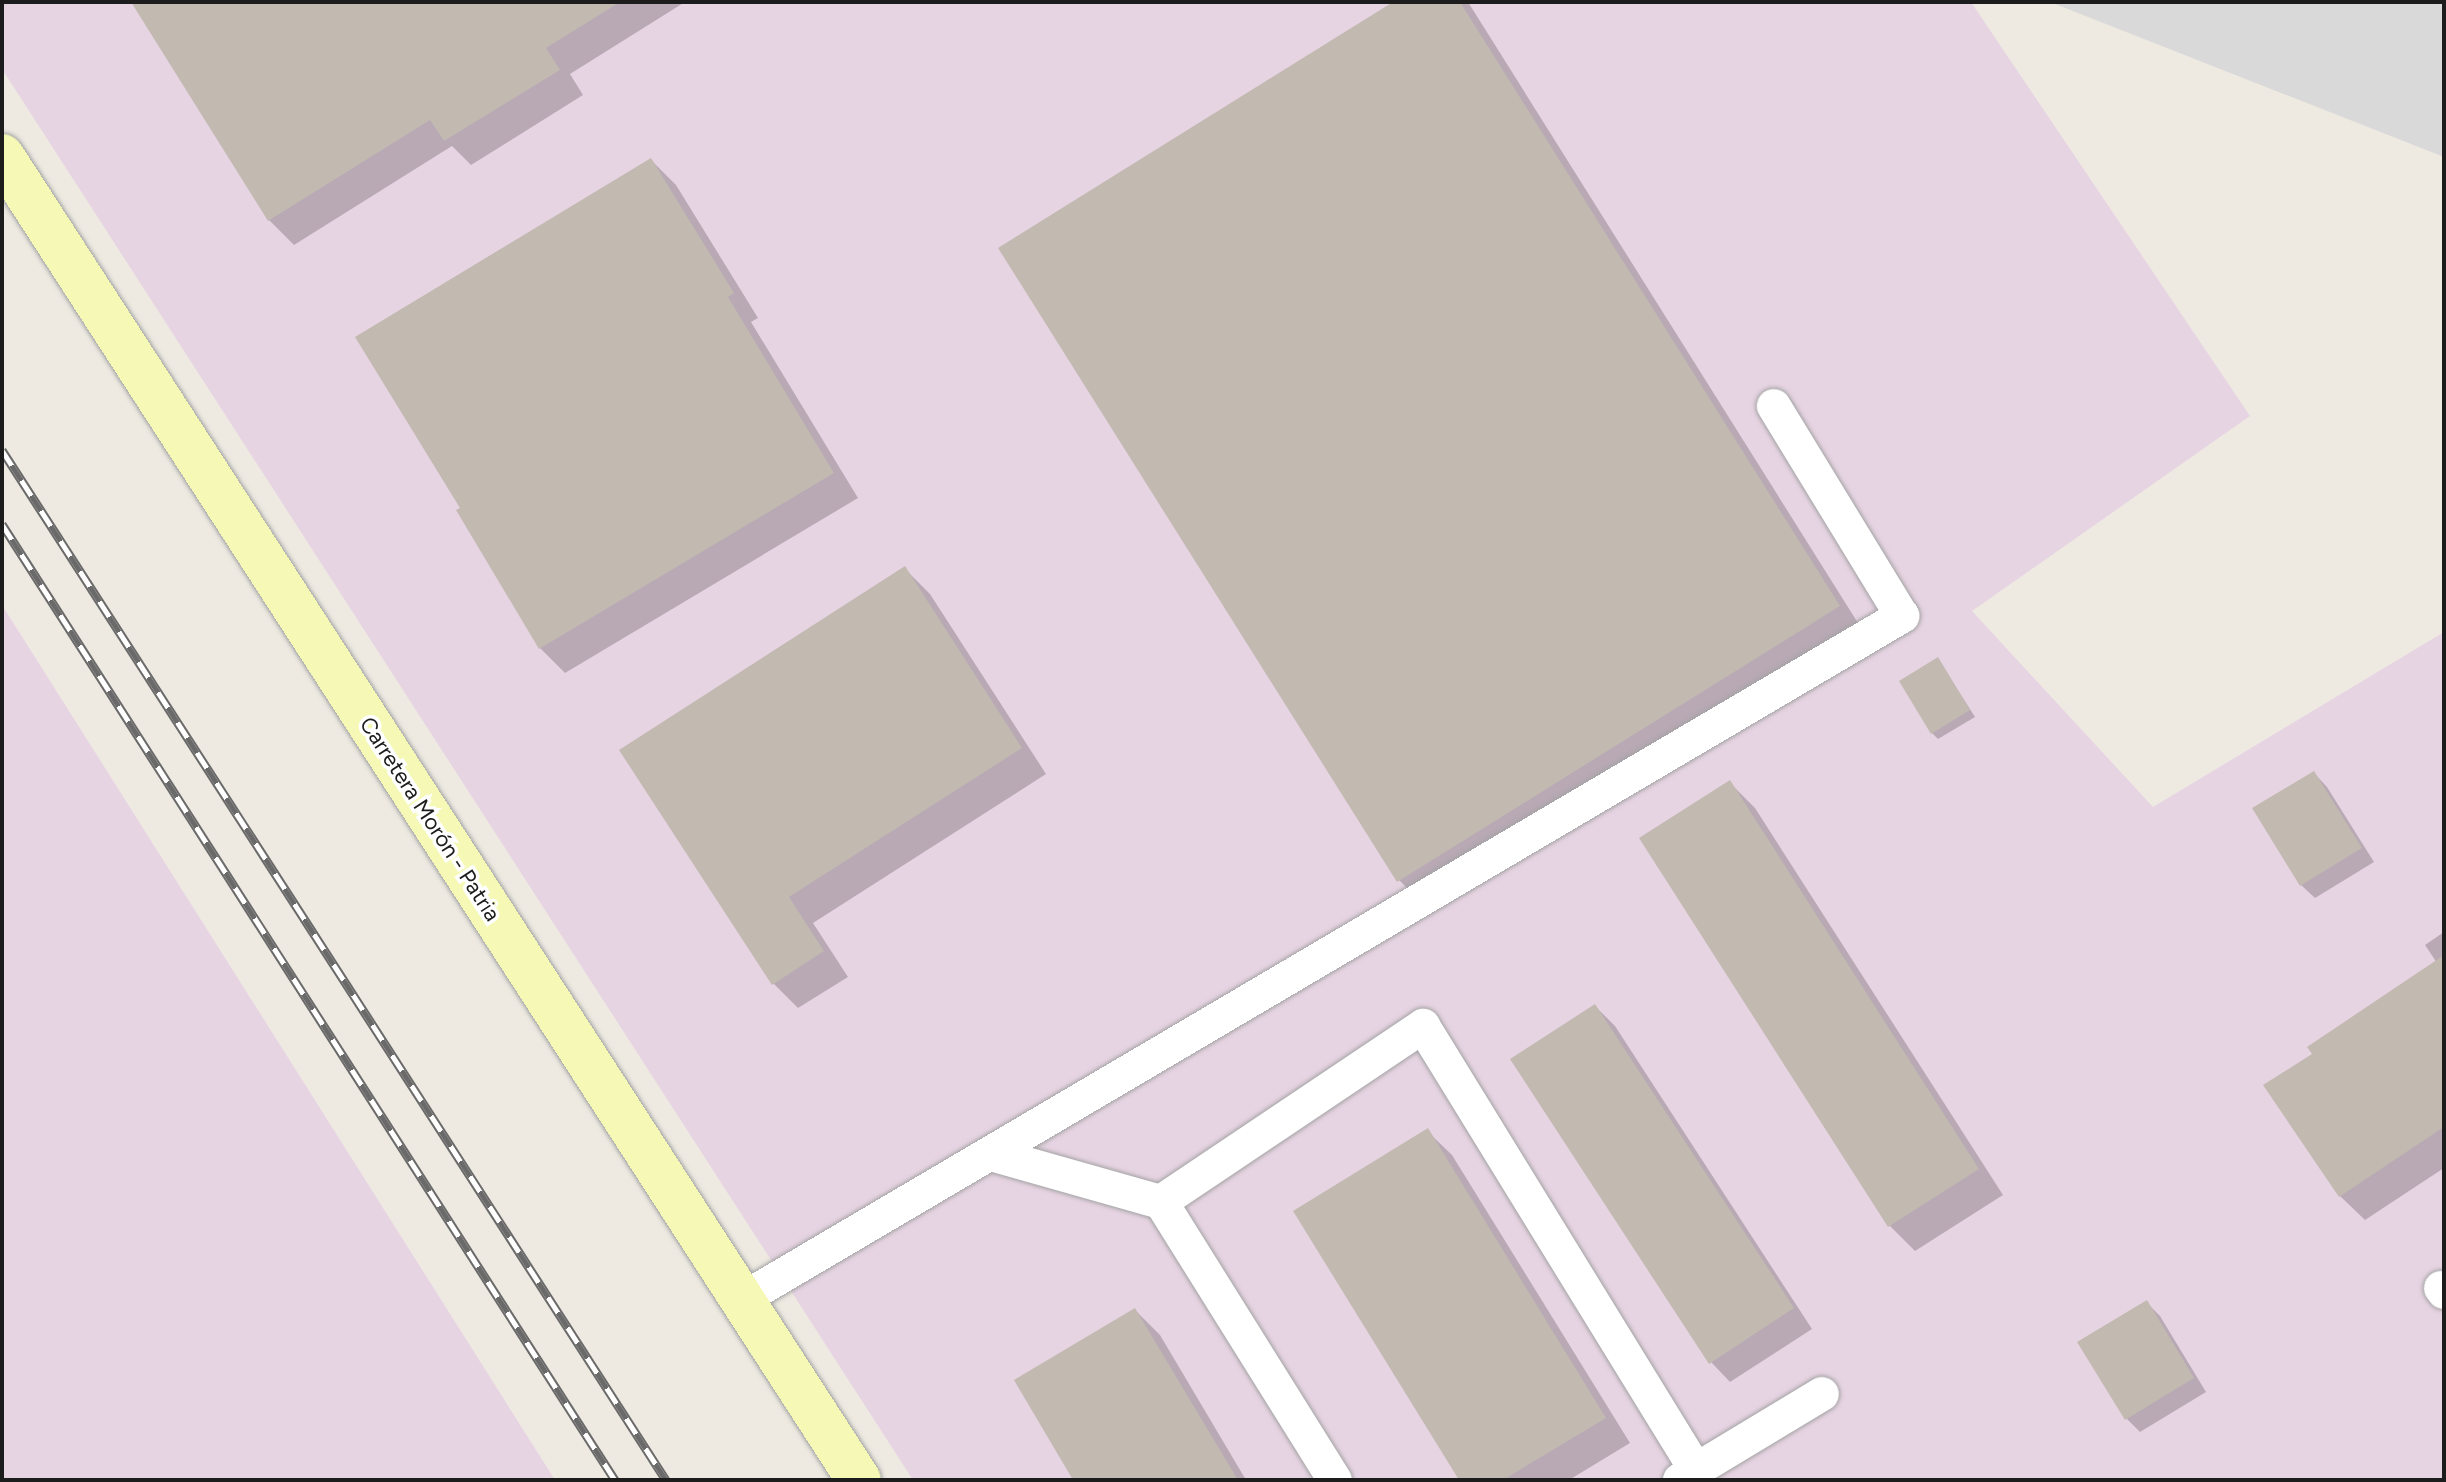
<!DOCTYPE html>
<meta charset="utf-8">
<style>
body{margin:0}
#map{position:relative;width:2446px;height:1482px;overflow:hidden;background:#eeeae2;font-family:Figtree,sans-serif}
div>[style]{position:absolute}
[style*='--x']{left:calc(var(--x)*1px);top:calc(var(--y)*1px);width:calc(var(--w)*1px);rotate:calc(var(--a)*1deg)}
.residential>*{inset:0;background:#dad9d9}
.industrial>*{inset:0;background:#e7d4e3}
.shadow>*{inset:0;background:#0003}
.building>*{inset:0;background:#c2b9b1}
.roads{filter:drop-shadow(0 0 2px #a3a3a3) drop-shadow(0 0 2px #a3a3a3)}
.lane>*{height:34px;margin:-17px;padding:0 17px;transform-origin:17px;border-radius:17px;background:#fff}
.secondary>*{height:44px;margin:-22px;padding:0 22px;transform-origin:22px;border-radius:22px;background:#f5f9b5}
.rail>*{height:9px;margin-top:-4.5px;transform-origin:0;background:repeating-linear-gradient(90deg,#fff 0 18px,#6a6a6a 0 36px);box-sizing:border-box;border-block:2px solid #6a6a6a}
span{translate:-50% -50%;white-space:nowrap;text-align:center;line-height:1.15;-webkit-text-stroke:7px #fff;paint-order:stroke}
.street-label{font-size:22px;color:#1c1c1c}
.frame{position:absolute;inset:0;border:4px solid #1c1c1c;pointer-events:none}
</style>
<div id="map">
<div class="residential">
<i style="clip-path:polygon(2050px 2px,2444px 2px,2444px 157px)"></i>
</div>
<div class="industrial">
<i style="clip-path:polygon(2px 2px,1971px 2px,2250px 416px,1972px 611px,2153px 807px,2444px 632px,2444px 1480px,913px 1480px,2px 69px)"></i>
<i style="clip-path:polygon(2px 605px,555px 1480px,2px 1480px)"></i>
</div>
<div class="shadow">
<i style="clip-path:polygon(133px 2px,685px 2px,570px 74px,583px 95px,471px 165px,452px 146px,294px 245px,269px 220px)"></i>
<i style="clip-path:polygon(1397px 2px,1468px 2px,1863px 631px,1424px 905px,1399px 880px)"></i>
<i style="clip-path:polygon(651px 160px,676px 185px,758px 318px,751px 322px,858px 498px,565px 673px,540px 648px,463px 508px)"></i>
<i style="clip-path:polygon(905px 569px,930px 594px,1046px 774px,813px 923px,848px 977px,798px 1008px,773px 983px,622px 750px)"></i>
<i style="clip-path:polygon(1938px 659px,1975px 717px,1938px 739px,1932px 733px)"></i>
<i style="clip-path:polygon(2314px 773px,2327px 787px,2374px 862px,2315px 898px,2301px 885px)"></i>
<i style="clip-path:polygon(1730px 783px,1755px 808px,2003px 1195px,1915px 1251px,1890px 1226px,1642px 839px)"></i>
<i style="clip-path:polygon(2444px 932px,2444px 1168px,2365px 1220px,2340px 1196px,2314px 1054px,2437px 963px,2425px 945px)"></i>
<i style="clip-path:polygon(1595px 1006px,1615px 1026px,1812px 1329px,1730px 1382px,1711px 1362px)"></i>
<i style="clip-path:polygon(1427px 1131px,1452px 1155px,1630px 1443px,1569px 1480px,1461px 1480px)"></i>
<i style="clip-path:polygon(2147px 1303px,2160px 1316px,2206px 1392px,2140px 1432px,2127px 1419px)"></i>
<i style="clip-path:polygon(1135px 1310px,1160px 1335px,1246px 1480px,1076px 1480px)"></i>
</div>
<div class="building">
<i style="clip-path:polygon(131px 2px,620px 2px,546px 48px,560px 70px,444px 141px,430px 120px,268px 221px)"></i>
<i style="clip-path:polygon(1393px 2px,1460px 2px,1840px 606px,1397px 882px,998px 248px)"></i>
<i style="clip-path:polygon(651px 158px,734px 293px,728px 297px,834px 473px,539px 649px,456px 510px,460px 508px,355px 337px)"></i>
<i style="clip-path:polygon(905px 566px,1022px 748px,789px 897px,824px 951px,772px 985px,619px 750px)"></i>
<i style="clip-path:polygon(1938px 657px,1970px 710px,1931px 734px,1899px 681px)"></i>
<i style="clip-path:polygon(2314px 771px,2362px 848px,2300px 886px,2252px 808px)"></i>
<i style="clip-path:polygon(1730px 780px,1979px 1169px,1888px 1227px,1639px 838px)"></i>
<i style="clip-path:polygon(2444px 955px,2444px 1127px,2339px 1197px,2263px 1085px,2312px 1054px,2307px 1047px)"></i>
<i style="clip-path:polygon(1595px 1004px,1794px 1308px,1709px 1364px,1510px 1059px)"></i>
<i style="clip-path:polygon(1428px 1128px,1606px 1418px,1503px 1480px,1459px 1480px,1293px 1211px)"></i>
<i style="clip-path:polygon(2147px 1300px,2194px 1378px,2125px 1420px,2077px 1342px)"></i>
<i style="clip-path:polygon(1135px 1308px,1238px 1480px,1073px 1480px,1014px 1380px)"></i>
</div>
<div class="roads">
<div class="lane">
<i style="--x:991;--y:1154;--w:177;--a:15.8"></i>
<i style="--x:1161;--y:1202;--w:328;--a:58"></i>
<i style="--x:1161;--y:1202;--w:316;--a:-33.9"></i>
<i style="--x:1423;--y:1026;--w:521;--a:58.41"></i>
<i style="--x:1696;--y:1470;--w:19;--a:148"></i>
<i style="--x:2441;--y:1288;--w:5;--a:53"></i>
<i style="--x:741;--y:1300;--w:1348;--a:-30.5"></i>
<i style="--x:1902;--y:616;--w:246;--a:-121.4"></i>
<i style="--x:1696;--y:1470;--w:147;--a:-31.1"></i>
</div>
<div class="secondary">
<i style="--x:2;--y:156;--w:1577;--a:57.09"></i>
</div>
</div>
<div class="rail">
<i style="--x:2;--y:450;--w:1225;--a:57.19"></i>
<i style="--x:2;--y:524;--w:1136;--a:57.33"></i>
</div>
<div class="street-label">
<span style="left:430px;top:819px;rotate:57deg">Carretera Morón - Patria</span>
</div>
<div class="frame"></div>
</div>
